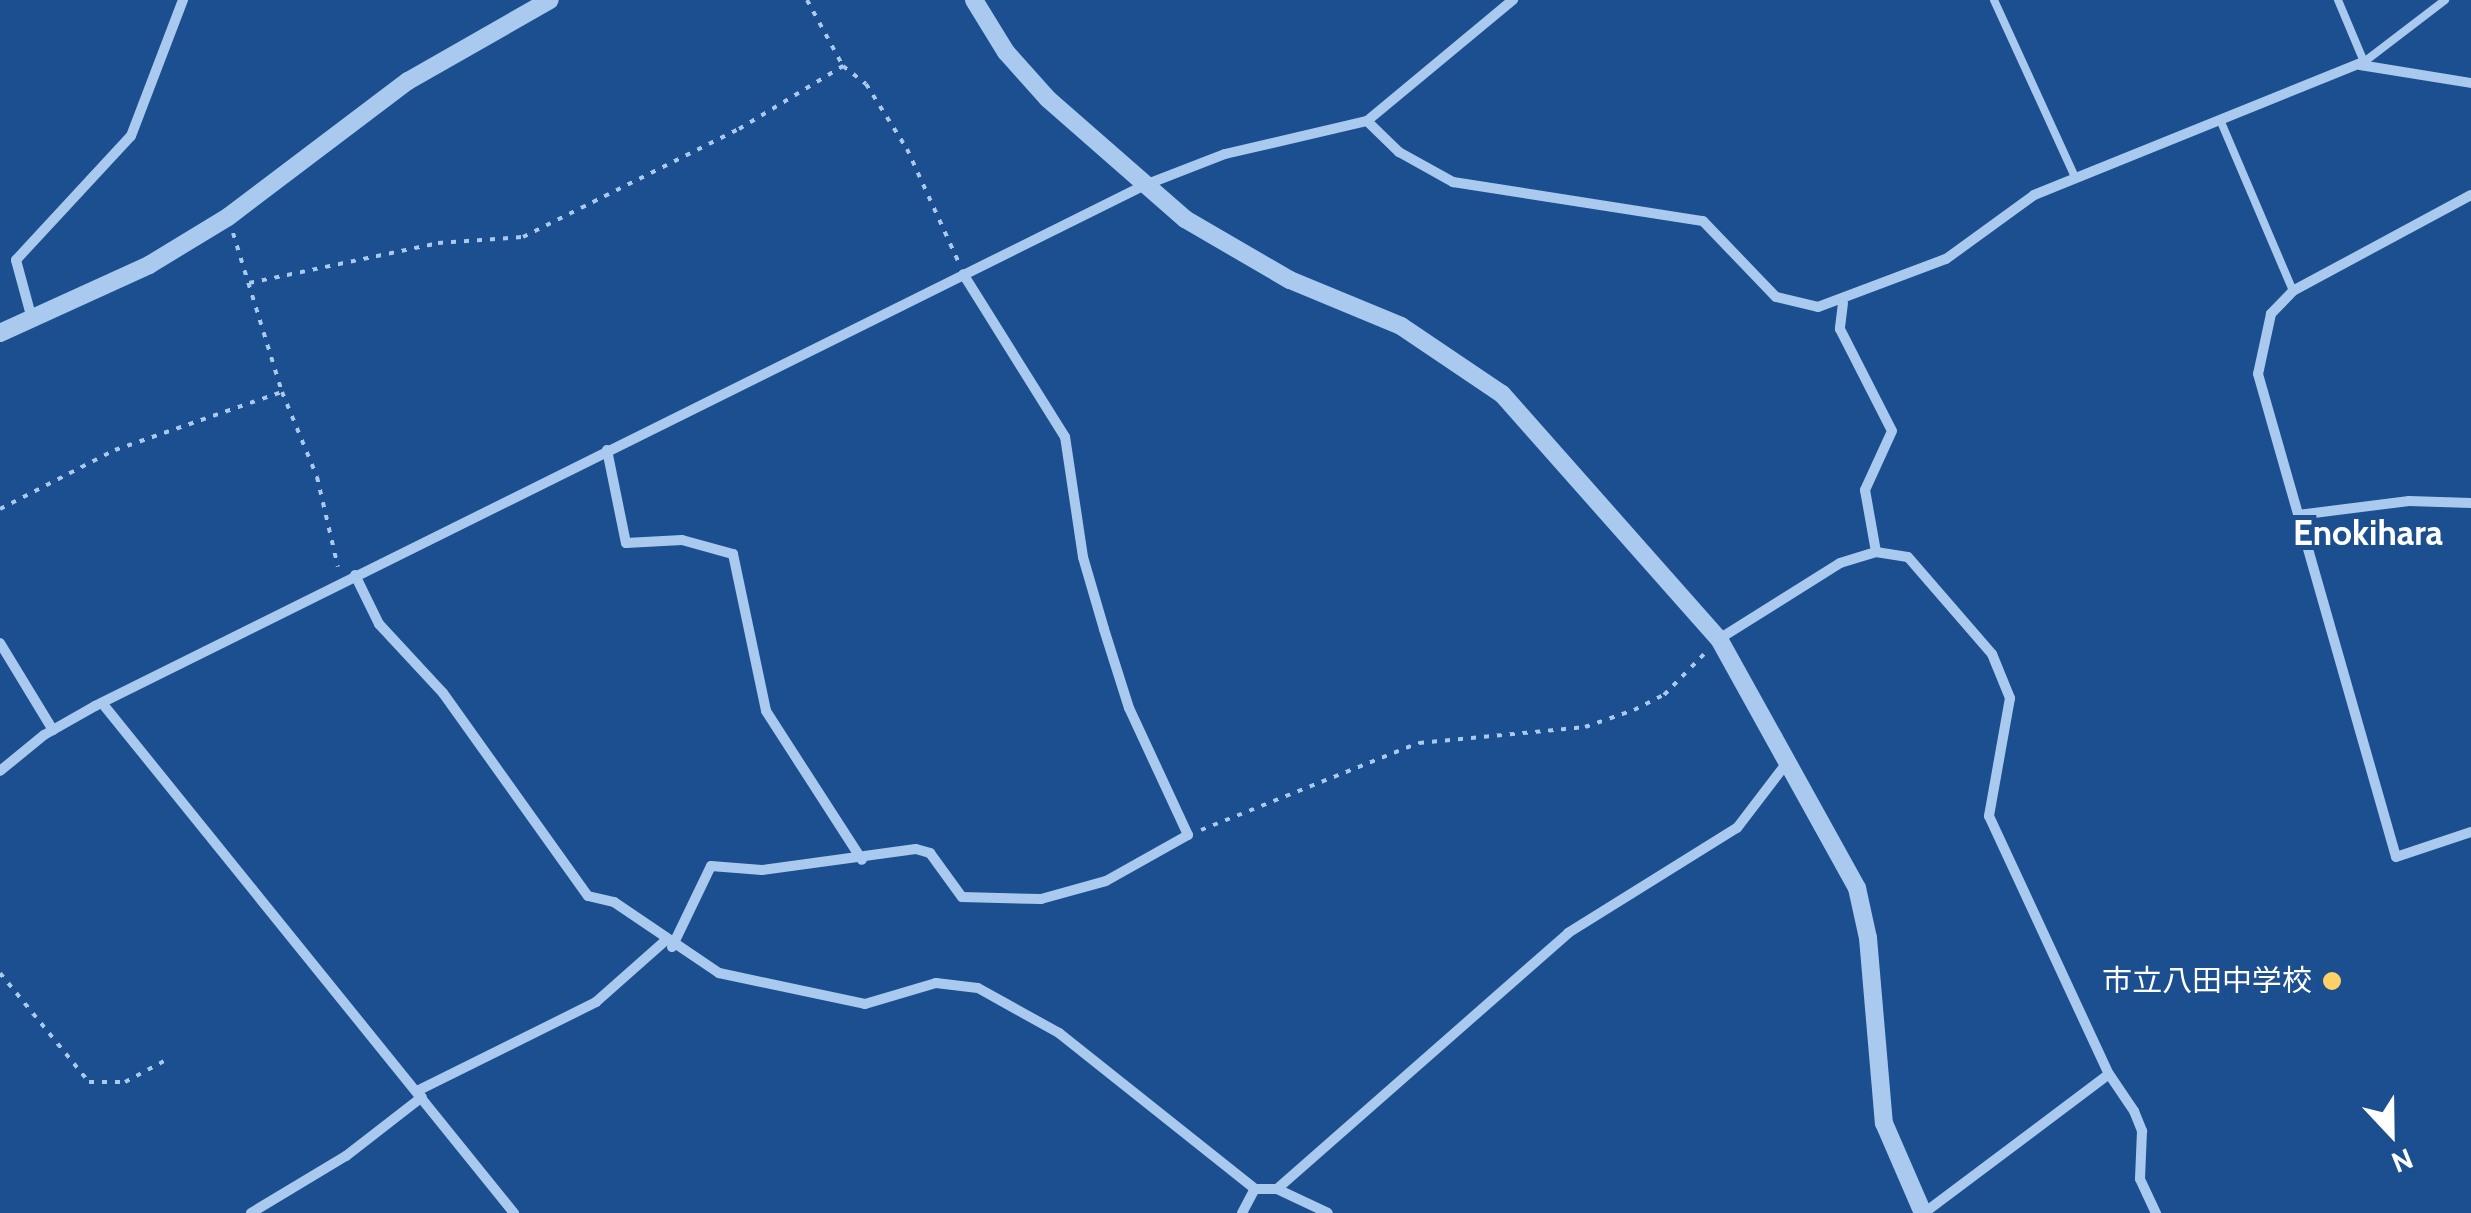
<!DOCTYPE html>
<meta charset="utf-8">
<style>
body{margin:0}
#map{position:relative;width:2471px;height:1213px;overflow:hidden;background:#1b4f8f;font-family:Cabin,"Noto Sans JP",sans-serif}
div>[style]{position:absolute}
[style*='--x']{left:calc(var(--x)*1px);top:calc(var(--y)*1px);width:calc(var(--w)*1px);rotate:calc(var(--a)*1deg)}
.path>*{height:4px;margin-top:-2px;transform-origin:0;background:repeating-linear-gradient(90deg,#a9c9ee 0 5px,transparent 0 13px)}
.service>*{height:8px;margin:-4px;padding:0 4px;transform-origin:4px;border-radius:4px;background:#a9c9ee}
.minor>*{height:10px;margin:-5px;padding:0 5px;transform-origin:5px;border-radius:5px;background:#a9c9ee}
.tertiary>*{height:18px;margin:-9px;padding:0 9px;transform-origin:9px;border-radius:9px;background:#a9c9ee}
.dots>*{width:28px;height:28px;translate:-50% -50%;box-sizing:border-box;border:5px solid #1b4f8f;border-radius:50%}
span{translate:-50% -50%;white-space:nowrap;text-align:center;line-height:1.15;-webkit-text-stroke:10px #1b4f8f;paint-order:stroke}
.poi-label{font-size:30px;color:#fff}
.right{translate:-100% -50%;text-align:right}
.quarter-label{font-size:35px;color:#fff;font-weight:700}
.north{position:absolute;left:2341px;top:1083px;width:100px;height:100px;-webkit-text-stroke:8px #1b4f8f;paint-order:stroke;rotate:158deg;font-size:28px;font-weight:700;line-height:40px;text-align:center;color:#fff}
.north::after{content:'';display:block;margin:auto;width:35px;height:45px;background:#fff;clip-path:polygon(50% 0,100% 100%,50% 72%,0 100%)}
</style>
<div id="map">
<div class="path">
<i style="--x:807;--y:0;--w:75;--a:61.4"></i>
<i style="--x:843;--y:66;--w:29;--a:38"></i>
<i style="--x:866;--y:84;--w:77;--a:57.8"></i>
<i style="--x:907;--y:149;--w:123;--a:65.5"></i>
<i style="--x:233;--y:233;--w:166;--a:72.9"></i>
<i style="--x:282;--y:392;--w:92;--a:67.6"></i>
<i style="--x:317;--y:477;--w:92;--a:76.9"></i>
<i style="--x:249;--y:283;--w:193;--a:-11.9"></i>
<i style="--x:438;--y:243;--w:85;--a:-4"></i>
<i style="--x:523;--y:237;--w:241;--a:-26.6"></i>
<i style="--x:739;--y:129;--w:122;--a:-31.2"></i>
<i style="--x:0;--y:509;--w:129;--a:-27.2"></i>
<i style="--x:115;--y:450;--w:177;--a:-19.2"></i>
<i style="--x:1201;--y:830;--w:235;--a:-21.8"></i>
<i style="--x:1419;--y:743;--w:167;--a:-5.5"></i>
<i style="--x:1585;--y:727;--w:52;--a:-19.1"></i>
<i style="--x:1634;--y:710;--w:34;--a:-27"></i>
<i style="--x:1664;--y:695;--w:59;--a:-45.7"></i>
<i style="--x:0;--y:973;--w:141;--a:50.8"></i>
<i style="--x:89;--y:1082;--w:36;--a:0"></i>
<i style="--x:125;--y:1082;--w:47;--a:-28.2"></i>
</div>
<div class="service">
<i style="--x:1994;--y:0;--w:195;--a:65.4"></i>
<i style="--x:2338;--y:0;--w:67;--a:67.2"></i>
<i style="--x:2364;--y:62;--w:102;--a:-37.4"></i>
<i style="--x:2221;--y:122;--w:184;--a:66.9"></i>
</div>
<div class="minor">
<i style="--x:2360;--y:65;--w:112;--a:9.2"></i>
<i style="--x:1367;--y:121;--w:45;--a:44.1"></i>
<i style="--x:1399;--y:152;--w:62;--a:29.1"></i>
<i style="--x:1453;--y:182;--w:253;--a:8.9"></i>
<i style="--x:1703;--y:221;--w:105;--a:46.2"></i>
<i style="--x:1776;--y:297;--w:43;--a:13.4"></i>
<i style="--x:1818;--y:307;--w:137;--a:-20.6"></i>
<i style="--x:1946;--y:259;--w:109;--a:-36"></i>
<i style="--x:2034;--y:195;--w:356;--a:-22"></i>
<i style="--x:2471;--y:195;--w:202;--a:151.7"></i>
<i style="--x:2293;--y:291;--w:32;--a:134"></i>
<i style="--x:2271;--y:314;--w:61;--a:102.2"></i>
<i style="--x:2258;--y:374;--w:502;--a:74.05"></i>
<i style="--x:2396;--y:857;--w:79;--a:-18.4"></i>
<i style="--x:1843;--y:303;--w:26;--a:97"></i>
<i style="--x:1840;--y:329;--w:114;--a:63"></i>
<i style="--x:1892;--y:431;--w:65;--a:114.6"></i>
<i style="--x:1865;--y:490;--w:63;--a:79.9"></i>
<i style="--x:32;--y:319;--w:61;--a:-105.2"></i>
<i style="--x:16;--y:260;--w:169;--a:-47.2"></i>
<i style="--x:131;--y:136;--w:146;--a:-69.1"></i>
<i style="--x:607;--y:450;--w:95;--a:78.5"></i>
<i style="--x:626;--y:543;--w:56;--a:-3.1"></i>
<i style="--x:682;--y:540;--w:53;--a:15.4"></i>
<i style="--x:733;--y:554;--w:160;--a:78.1"></i>
<i style="--x:766;--y:711;--w:177;--a:57.2"></i>
<i style="--x:2298;--y:515;--w:112;--a:-7.2"></i>
<i style="--x:2409;--y:501;--w:62;--a:1.8"></i>
<i style="--x:355;--y:575;--w:55;--a:63.9"></i>
<i style="--x:379;--y:624;--w:94;--a:47.2"></i>
<i style="--x:443;--y:693;--w:249;--a:54.5"></i>
<i style="--x:588;--y:896;--w:27;--a:13"></i>
<i style="--x:614;--y:902;--w:127;--a:34.1"></i>
<i style="--x:719;--y:973;--w:149;--a:12"></i>
<i style="--x:865;--y:1004;--w:74;--a:-16.5"></i>
<i style="--x:936;--y:983;--w:42;--a:6.8"></i>
<i style="--x:978;--y:988;--w:93;--a:29.1"></i>
<i style="--x:1059;--y:1033;--w:251;--a:38.5"></i>
<i style="--x:1255;--y:1189;--w:22;--a:0"></i>
<i style="--x:1277;--y:1189;--w:56;--a:25.2"></i>
<i style="--x:1719;--y:639;--w:143;--a:-32.1"></i>
<i style="--x:1840;--y:563;--w:38;--a:-17"></i>
<i style="--x:1876;--y:552;--w:32;--a:9"></i>
<i style="--x:1908;--y:557;--w:128;--a:49.1"></i>
<i style="--x:1992;--y:654;--w:48;--a:67.8"></i>
<i style="--x:2010;--y:698;--w:120;--a:100.1"></i>
<i style="--x:1989;--y:816;--w:285;--a:65.1"></i>
<i style="--x:2109;--y:1074;--w:45;--a:56"></i>
<i style="--x:2134;--y:1111;--w:22;--a:68"></i>
<i style="--x:2142;--y:1131;--w:48;--a:92.4"></i>
<i style="--x:2140;--y:1179;--w:38;--a:65"></i>
<i style="--x:0;--y:643;--w:102;--a:58.7"></i>
<i style="--x:102;--y:703;--w:656;--a:51.07"></i>
<i style="--x:0;--y:771;--w:57;--a:-39.3"></i>
<i style="--x:44;--y:735;--w:59;--a:-29.6"></i>
<i style="--x:95;--y:706;--w:1172;--a:-26.39"></i>
<i style="--x:1145;--y:185;--w:86;--a:-21.2"></i>
<i style="--x:1225;--y:154;--w:146;--a:-13.1"></i>
<i style="--x:1367;--y:121;--w:190;--a:-39.7"></i>
<i style="--x:672;--y:947;--w:90;--a:-64.3"></i>
<i style="--x:711;--y:866;--w:51;--a:4.5"></i>
<i style="--x:762;--y:870;--w:155;--a:-7.8"></i>
<i style="--x:916;--y:849;--w:15;--a:16"></i>
<i style="--x:930;--y:853;--w:54;--a:54"></i>
<i style="--x:962;--y:897;--w:79;--a:1.5"></i>
<i style="--x:1041;--y:899;--w:67;--a:-15.5"></i>
<i style="--x:1106;--y:881;--w:94;--a:-29.3"></i>
<i style="--x:1188;--y:835;--w:140;--a:-114.9"></i>
<i style="--x:1129;--y:708;--w:83;--a:-107.6"></i>
<i style="--x:1104;--y:629;--w:75;--a:-106.3"></i>
<i style="--x:1083;--y:557;--w:121;--a:-98.5"></i>
<i style="--x:1065;--y:437;--w:192;--a:-122"></i>
<i style="--x:417;--y:1091;--w:200;--a:-26.4"></i>
<i style="--x:596;--y:1002;--w:92;--a:-41.5"></i>
<i style="--x:1277;--y:1189;--w:388;--a:-41.3"></i>
<i style="--x:1568;--y:933;--w:199;--a:-31.9"></i>
<i style="--x:1737;--y:828;--w:86;--a:-52.6"></i>
<i style="--x:251;--y:1213;--w:111;--a:-31"></i>
<i style="--x:346;--y:1156;--w:96;--a:-37.8"></i>
<i style="--x:1242;--y:1213;--w:27;--a:-62"></i>
<i style="--x:1924;--y:1213;--w:231;--a:-36.9"></i>
</div>
<div class="tertiary">
<i style="--x:974;--y:0;--w:61;--a:58.4"></i>
<i style="--x:1006;--y:52;--w:63;--a:48.2"></i>
<i style="--x:1048;--y:99;--w:182;--a:41.2"></i>
<i style="--x:1185;--y:219;--w:121;--a:30.2"></i>
<i style="--x:1290;--y:280;--w:120;--a:22.5"></i>
<i style="--x:1401;--y:326;--w:122;--a:34"></i>
<i style="--x:1502;--y:394;--w:327;--a:48.5"></i>
<i style="--x:1719;--y:639;--w:285;--a:61"></i>
<i style="--x:1857;--y:888;--w:51;--a:77.6"></i>
<i style="--x:1868;--y:938;--w:186;--a:85.1"></i>
<i style="--x:1884;--y:1123;--w:98;--a:66.6"></i>
<i style="--x:0;--y:333;--w:164;--a:-24.5"></i>
<i style="--x:149;--y:265;--w:92;--a:-31.3"></i>
<i style="--x:228;--y:217;--w:226;--a:-37.1"></i>
<i style="--x:408;--y:81;--w:163;--a:-29.7"></i>
</div>
<div class="dots">
<i style="left:2332px;top:981px;background:#ffd166"></i>
</div>
<div class="poi-label">
<span class="right" style="left:2312px;top:981px">市立八田中学校</span>
</div>
<div class="quarter-label">
<span style="left:2368px;top:533px">Enokihara</span>
</div>
<div class="north">N</div>
</div>
